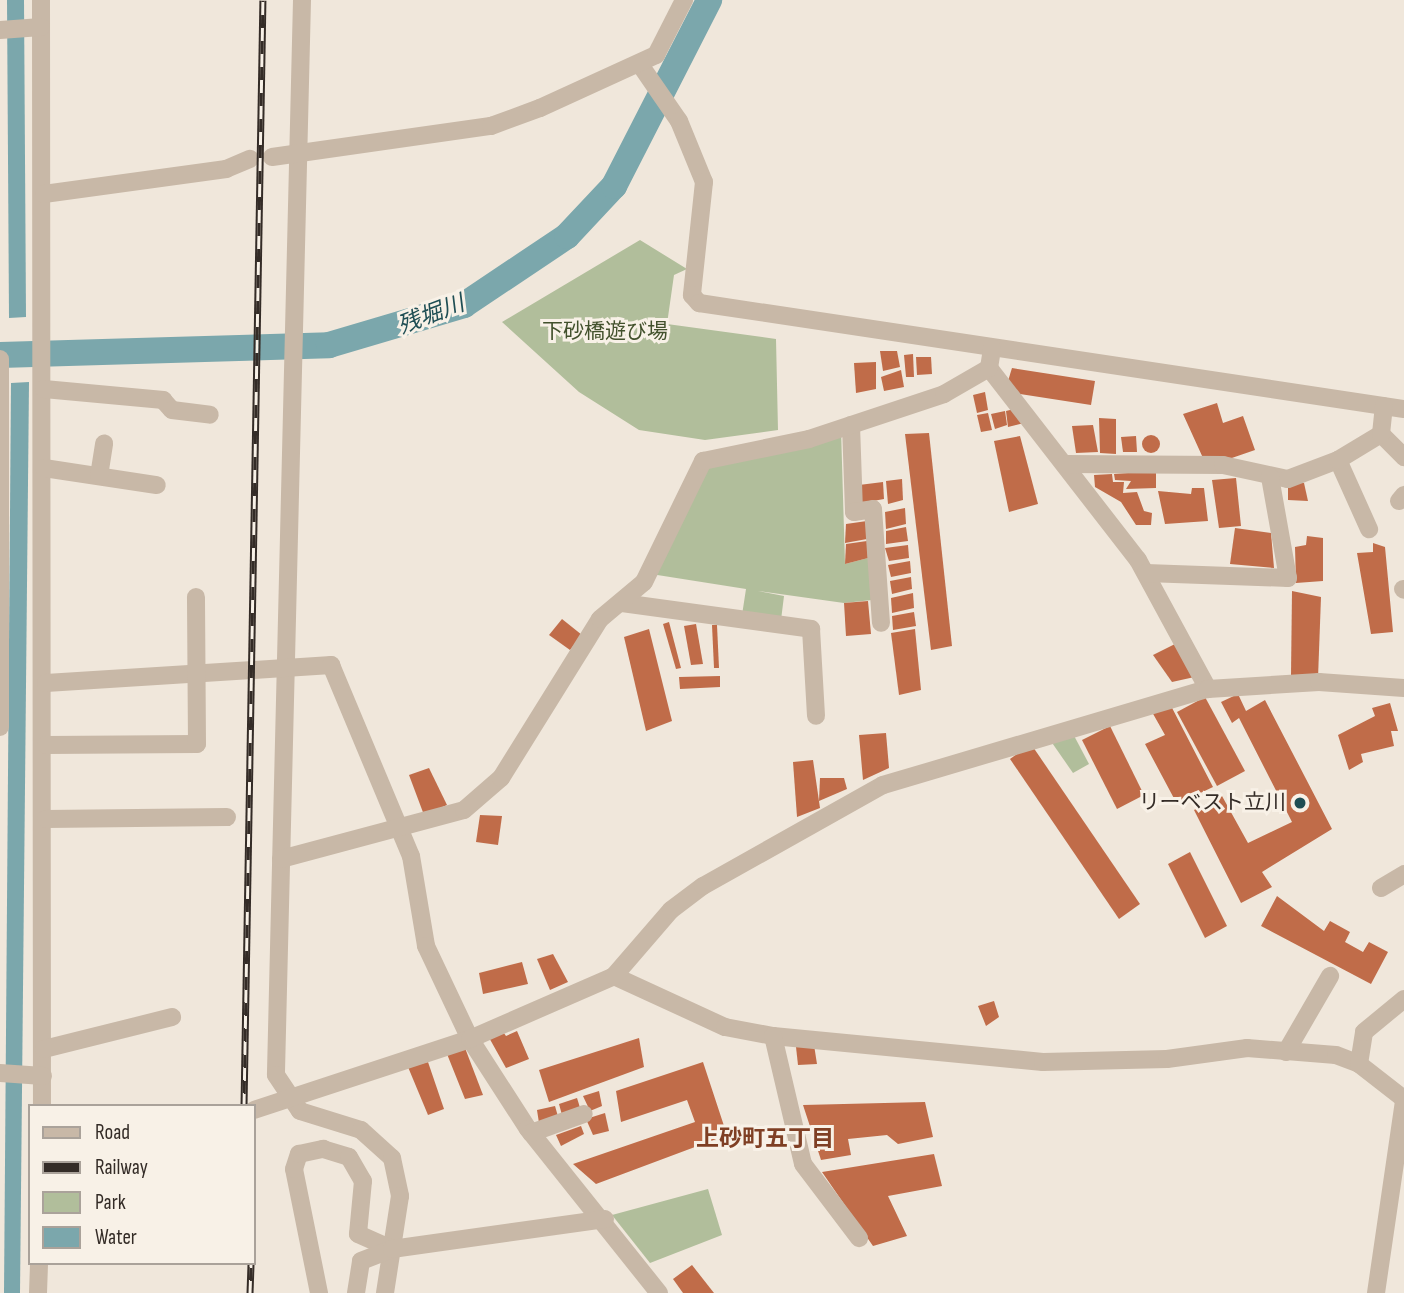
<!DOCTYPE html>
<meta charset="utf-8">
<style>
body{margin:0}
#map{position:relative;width:1404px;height:1293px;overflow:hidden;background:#f0e7db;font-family:"Sofia Sans Condensed","Noto Sans JP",sans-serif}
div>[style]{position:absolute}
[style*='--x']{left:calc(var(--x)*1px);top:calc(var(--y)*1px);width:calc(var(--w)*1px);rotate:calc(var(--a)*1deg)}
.green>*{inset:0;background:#b1be9b}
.water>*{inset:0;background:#7ba7ac}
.river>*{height:26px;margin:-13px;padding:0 13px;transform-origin:13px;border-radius:13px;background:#7ba7ac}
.building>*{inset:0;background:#c06c49}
.round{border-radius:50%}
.minor>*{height:18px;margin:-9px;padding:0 9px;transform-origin:9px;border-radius:9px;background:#c8b8a7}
.rail>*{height:7px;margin-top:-3.5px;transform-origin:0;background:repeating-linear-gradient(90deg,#f8f1e7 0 13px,#342c27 0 26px);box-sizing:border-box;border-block:2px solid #342c27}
.dots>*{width:19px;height:19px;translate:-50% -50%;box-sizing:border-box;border:4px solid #f8f1e7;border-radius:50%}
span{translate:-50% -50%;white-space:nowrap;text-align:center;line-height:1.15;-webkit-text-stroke:6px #f8f1e7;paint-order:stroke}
.park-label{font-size:21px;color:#42512c}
.poi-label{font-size:21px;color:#342c27}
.right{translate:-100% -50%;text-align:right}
.water-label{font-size:23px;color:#1f4e54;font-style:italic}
.neighbourhood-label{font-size:23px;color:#7f3f24;font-weight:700}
.legend{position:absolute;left:28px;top:1104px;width:228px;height:161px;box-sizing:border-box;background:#f8f1e7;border:2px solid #aaa29a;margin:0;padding:9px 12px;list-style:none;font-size:21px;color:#342c27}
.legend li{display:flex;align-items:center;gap:14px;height:35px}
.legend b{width:35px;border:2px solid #aaa29a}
</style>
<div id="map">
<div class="green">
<i style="clip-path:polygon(640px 240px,687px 269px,674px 275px,667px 324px,776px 339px,778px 430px,705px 440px,639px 430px,579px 392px,502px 322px)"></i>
<i style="clip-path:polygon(841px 429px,845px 564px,868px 558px,872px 600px,844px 603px,758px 591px,784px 596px,781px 620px,742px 615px,746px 589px,651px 574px,704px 464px)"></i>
<i style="clip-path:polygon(1071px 730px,1089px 764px,1073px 773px,1048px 737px)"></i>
<i style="clip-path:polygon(708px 1189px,722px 1235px,650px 1263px,612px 1215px)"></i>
</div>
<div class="water">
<i style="clip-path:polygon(7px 0,24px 0,26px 317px,9px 318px)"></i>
<i style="clip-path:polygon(29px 382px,20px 1293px,4px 1293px,11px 383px)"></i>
</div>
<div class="river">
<i style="--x:0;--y:355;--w:329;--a:-1.7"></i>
<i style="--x:329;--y:345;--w:141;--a:-16.5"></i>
<i style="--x:464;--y:305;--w:124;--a:-33.8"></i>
<i style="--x:567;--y:236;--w:69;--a:-46.8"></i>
<i style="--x:614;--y:186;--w:209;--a:-62.9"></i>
</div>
<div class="building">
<i style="clip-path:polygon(880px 351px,897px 351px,900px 367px,883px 371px)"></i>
<i style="clip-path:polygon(913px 354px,914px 377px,906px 377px,904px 355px)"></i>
<i style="clip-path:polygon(916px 357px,931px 357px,932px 374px,917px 375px)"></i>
<i style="clip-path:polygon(876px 362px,876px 389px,856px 393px,854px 363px)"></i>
<i style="clip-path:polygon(1012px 368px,1095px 381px,1091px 405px,1020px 394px,1008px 381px)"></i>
<i style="clip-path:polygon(901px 370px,904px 387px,884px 391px,881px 377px)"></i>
<i style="clip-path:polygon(985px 392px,988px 410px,977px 413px,973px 395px)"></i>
<i style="clip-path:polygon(1217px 403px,1223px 423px,1243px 416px,1255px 450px,1226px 460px,1203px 458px,1183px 414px)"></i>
<i style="clip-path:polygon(1022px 407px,1024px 423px,1008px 427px,1006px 411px)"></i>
<i style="clip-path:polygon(1005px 411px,1007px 425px,995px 429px,991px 414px)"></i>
<i style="clip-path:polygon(988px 413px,992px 430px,981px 432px,977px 415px)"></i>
<i style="clip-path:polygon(1099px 418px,1116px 419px,1116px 454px,1100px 453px)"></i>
<i style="clip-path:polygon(1093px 425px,1098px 452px,1076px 453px,1072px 426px)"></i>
<i style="clip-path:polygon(929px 433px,952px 646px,931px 650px,905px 434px)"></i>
<i class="round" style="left:1142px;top:435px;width:18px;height:18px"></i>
<i style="clip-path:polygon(1020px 436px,1038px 504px,1009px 512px,994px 441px)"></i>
<i style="clip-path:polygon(1136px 436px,1137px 452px,1123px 452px,1121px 437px)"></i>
<i style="clip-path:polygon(1156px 471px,1156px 488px,1126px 489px,1131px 481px,1115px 480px,1114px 474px)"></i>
<i style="clip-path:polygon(1112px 474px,1113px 482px,1124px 482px,1123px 493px,1137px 492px,1144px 511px,1152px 513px,1151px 525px,1136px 525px,1121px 502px,1095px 487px,1094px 475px)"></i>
<i style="clip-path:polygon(1236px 478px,1241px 526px,1219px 528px,1212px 480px)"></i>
<i style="clip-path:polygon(902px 479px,903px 500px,888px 504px,886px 481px)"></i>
<i style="clip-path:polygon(883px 482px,884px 499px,862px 503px,859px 485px)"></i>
<i style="clip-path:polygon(1288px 483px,1304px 483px,1308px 501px,1288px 500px)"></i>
<i style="clip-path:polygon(1192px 488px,1204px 488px,1208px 521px,1165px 524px,1158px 491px,1191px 494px)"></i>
<i style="clip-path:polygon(905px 508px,906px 524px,886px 529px,885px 512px)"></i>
<i style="clip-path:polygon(867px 521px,867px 539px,845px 543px,846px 524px)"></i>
<i style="clip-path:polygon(906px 527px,908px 541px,886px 544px,886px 531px)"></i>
<i style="clip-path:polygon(1235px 528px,1271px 533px,1274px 568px,1230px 564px)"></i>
<i style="clip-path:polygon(1307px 536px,1323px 538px,1323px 581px,1296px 583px,1295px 547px,1306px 545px)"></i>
<i style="clip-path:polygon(867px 541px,868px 558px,845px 564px,846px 544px)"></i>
<i style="clip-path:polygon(1373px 543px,1385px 547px,1393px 632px,1371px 634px,1357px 553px,1373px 552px)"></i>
<i style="clip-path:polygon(908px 545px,909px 558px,889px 561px,885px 548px)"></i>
<i style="clip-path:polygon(910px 561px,911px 573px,891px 577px,888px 565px)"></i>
<i style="clip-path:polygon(911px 577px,912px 589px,892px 594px,890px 581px)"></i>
<i style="clip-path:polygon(1292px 591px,1321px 597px,1318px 678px,1291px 675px)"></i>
<i style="clip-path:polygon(913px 593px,914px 608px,892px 613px,891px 598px)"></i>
<i style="clip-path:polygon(868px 601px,871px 634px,846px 636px,844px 603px)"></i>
<i style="clip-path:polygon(914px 612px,916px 626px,893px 630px,892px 616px)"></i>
<i style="clip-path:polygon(562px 619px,582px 635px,570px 650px,549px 635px)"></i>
<i style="clip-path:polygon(669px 622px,681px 668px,676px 669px,663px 624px)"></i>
<i style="clip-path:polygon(696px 624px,703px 664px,691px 665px,684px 626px)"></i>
<i style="clip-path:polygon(712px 625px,717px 625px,719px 668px,714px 668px)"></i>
<i style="clip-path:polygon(649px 629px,672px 721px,646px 731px,624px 637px)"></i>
<i style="clip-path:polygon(915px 629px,921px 690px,899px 695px,891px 633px)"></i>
<i style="clip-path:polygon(1181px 641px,1199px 676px,1172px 682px,1153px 655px)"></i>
<i style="clip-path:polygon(720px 676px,720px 687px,680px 689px,679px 677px)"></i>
<i style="clip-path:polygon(1238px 694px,1246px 711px,1265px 700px,1332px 829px,1262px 872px,1272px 887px,1241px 903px,1194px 810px,1222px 796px,1248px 843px,1292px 822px,1239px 718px,1232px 723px,1221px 702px)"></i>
<i style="clip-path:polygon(1205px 697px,1245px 771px,1217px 786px,1177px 712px)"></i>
<i style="clip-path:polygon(1169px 702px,1213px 787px,1177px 804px,1145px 744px,1165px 735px,1152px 712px)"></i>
<i style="clip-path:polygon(1390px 703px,1398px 731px,1391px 731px,1394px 746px,1361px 754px,1363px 762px,1349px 770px,1338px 735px,1375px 716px,1372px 708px)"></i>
<i style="clip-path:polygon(1110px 726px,1144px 795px,1117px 809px,1082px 740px)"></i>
<i style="clip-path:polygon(886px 733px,889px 768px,863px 780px,859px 735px)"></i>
<i style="clip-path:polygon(1031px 744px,1140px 904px,1119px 919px,1010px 759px)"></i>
<i style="clip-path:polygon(813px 760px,820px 808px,797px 817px,793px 762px)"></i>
<i style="clip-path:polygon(429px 768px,447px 805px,424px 815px,409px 775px)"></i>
<i style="clip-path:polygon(820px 778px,844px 778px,847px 789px,819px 801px)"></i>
<i style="clip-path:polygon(480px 815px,502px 816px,498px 845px,476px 842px)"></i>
<i style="clip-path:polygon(1190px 852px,1227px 926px,1205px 938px,1168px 864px)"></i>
<i style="clip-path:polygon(1277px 896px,1324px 931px,1330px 921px,1350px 932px,1345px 942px,1363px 952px,1369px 942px,1388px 952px,1371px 984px,1261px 926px)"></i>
<i style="clip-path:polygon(553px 954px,568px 982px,550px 990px,537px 959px)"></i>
<i style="clip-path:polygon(522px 962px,528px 984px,483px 994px,479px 973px)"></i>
<i style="clip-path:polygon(994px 1001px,999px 1017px,986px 1026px,978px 1006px)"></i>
<i style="clip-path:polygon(501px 1029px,506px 1036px,517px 1031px,529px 1059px,506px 1068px,487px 1034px)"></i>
<i style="clip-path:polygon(639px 1038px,644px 1067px,549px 1102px,539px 1070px)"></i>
<i style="clip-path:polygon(814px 1045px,817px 1064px,798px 1065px,796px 1047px)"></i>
<i style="clip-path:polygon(465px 1048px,483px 1095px,465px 1099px,447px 1054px)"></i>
<i style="clip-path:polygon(428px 1062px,444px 1109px,428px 1115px,408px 1067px)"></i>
<i style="clip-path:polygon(703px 1062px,727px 1135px,596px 1184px,573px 1164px,695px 1122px,687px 1100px,621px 1122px,616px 1091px)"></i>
<i style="clip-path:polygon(599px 1091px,602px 1106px,590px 1111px,583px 1096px)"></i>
<i style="clip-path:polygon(577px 1098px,581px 1111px,562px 1115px,559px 1104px)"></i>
<i style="clip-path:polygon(925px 1102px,933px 1137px,898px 1144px,887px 1135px,848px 1139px,851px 1155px,821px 1160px,803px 1105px)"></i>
<i style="clip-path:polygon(555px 1106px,559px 1120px,539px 1123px,537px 1110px)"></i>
<i style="clip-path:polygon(605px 1113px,609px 1131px,593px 1135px,586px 1119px)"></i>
<i style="clip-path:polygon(581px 1126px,584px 1134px,561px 1146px,556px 1135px)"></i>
<i style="clip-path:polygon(934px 1154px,942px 1186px,888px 1196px,907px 1236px,873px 1246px,822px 1172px)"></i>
<i style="clip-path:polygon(692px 1265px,714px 1293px,683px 1293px,673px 1279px)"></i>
</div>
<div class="minor">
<i style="--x:41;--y:0;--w:1106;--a:89.95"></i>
<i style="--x:302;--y:0;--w:1075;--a:91.39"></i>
<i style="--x:276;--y:1075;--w:43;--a:56.3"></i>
<i style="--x:300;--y:1111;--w:64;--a:17.3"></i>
<i style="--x:361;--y:1130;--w:42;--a:42.1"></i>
<i style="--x:392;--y:1158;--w:39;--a:78"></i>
<i style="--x:400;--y:1196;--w:98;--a:98.8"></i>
<i style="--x:0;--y:30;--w:41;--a:-4.2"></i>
<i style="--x:641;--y:66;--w:67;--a:55.4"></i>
<i style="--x:679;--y:121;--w:66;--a:67.7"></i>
<i style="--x:704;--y:182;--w:114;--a:96.1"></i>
<i style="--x:692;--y:295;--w:11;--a:49"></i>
<i style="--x:699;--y:303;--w:713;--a:8.55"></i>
<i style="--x:272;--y:157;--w:221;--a:-8.1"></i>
<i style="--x:491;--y:126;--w:52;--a:-20.2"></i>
<i style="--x:540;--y:108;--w:128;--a:-24.6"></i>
<i style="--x:656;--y:55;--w:62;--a:-63"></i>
<i style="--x:44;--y:194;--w:184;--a:-7.8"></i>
<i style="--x:226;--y:169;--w:26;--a:-23"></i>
<i style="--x:0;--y:359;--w:368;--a:90"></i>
<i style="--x:989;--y:368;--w:243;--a:52.2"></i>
<i style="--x:1138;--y:560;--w:147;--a:61.5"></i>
<i style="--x:44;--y:389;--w:120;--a:5.3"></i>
<i style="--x:163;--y:400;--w:13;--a:48"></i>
<i style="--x:172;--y:410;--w:38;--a:7"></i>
<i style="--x:851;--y:425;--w:87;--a:88"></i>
<i style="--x:854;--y:512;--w:19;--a:-9"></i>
<i style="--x:873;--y:509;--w:114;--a:86"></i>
<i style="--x:1381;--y:434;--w:33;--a:45"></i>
<i style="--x:1338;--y:460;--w:76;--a:65.8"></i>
<i style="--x:1066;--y:464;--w:157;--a:0.4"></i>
<i style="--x:1223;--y:465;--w:66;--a:12.2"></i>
<i style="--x:1288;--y:479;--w:53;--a:-20.8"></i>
<i style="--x:1338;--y:460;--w:50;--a:-31.2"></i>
<i style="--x:1381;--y:434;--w:28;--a:-84"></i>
<i style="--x:44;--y:468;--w:114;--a:8.6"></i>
<i style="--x:99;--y:476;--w:33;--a:-81"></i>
<i style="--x:1399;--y:501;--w:8;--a:-50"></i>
<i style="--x:1146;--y:573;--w:142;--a:2"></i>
<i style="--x:1288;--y:578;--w:103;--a:-100.1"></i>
<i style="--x:1403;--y:589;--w:1;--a:45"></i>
<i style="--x:622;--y:603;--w:191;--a:7.8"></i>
<i style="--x:811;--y:629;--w:87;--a:86.7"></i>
<i style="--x:46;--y:683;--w:286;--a:-3.6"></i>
<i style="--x:331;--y:665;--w:207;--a:67.3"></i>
<i style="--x:411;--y:856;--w:91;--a:80.5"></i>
<i style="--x:426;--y:946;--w:103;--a:64.7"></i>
<i style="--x:470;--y:1039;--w:107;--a:57.2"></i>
<i style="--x:528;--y:1129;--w:210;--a:51.4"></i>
<i style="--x:46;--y:745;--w:151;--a:-0.4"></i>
<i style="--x:197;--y:744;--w:147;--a:-90.4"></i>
<i style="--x:46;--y:819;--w:181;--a:-0.6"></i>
<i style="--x:281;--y:859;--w:189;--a:-15"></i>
<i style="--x:464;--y:810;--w:49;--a:-40.9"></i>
<i style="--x:501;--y:778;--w:187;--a:-58.1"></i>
<i style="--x:600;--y:619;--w:57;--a:-40.1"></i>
<i style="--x:644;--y:582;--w:135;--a:-64"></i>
<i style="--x:703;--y:461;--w:108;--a:-11.7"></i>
<i style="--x:809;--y:439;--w:142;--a:-18.4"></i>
<i style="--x:944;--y:394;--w:52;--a:-30"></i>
<i style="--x:989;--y:368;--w:20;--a:-81"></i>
<i style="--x:1381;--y:888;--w:27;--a:-31"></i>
<i style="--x:614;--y:976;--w:122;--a:24.7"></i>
<i style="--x:725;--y:1027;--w:49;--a:10.6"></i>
<i style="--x:773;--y:1036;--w:271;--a:5.5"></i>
<i style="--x:1043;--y:1062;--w:124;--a:-1.4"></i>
<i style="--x:1167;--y:1059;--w:81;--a:-7.8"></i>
<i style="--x:1247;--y:1048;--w:89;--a:4.5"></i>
<i style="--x:1336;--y:1055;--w:25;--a:21"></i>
<i style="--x:1359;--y:1064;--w:57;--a:37.9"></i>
<i style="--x:773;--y:1036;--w:131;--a:76.8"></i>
<i style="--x:803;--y:1164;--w:93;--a:52.9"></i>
<i style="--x:44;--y:1049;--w:132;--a:-14"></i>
<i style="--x:1286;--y:1052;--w:88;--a:-59.9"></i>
<i style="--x:1359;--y:1064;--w:32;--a:-81"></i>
<i style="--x:1364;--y:1032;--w:52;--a:-39.5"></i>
<i style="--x:0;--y:1073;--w:43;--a:4"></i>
<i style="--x:254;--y:1110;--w:227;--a:-18.2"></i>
<i style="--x:470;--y:1039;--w:157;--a:-23.6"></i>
<i style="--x:614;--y:976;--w:87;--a:-49.2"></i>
<i style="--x:671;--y:910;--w:40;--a:-37"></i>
<i style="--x:703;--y:886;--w:206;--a:-29.3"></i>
<i style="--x:883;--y:785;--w:339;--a:-16.5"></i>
<i style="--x:1208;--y:689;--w:111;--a:-3.6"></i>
<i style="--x:1319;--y:682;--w:85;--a:4"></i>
<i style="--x:531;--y:1133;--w:56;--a:-19.7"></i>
<i style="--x:38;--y:1293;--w:30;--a:-88"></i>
<i style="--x:319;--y:1293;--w:126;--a:-101.4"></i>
<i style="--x:294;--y:1169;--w:16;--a:-72"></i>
<i style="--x:299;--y:1154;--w:25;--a:-12"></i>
<i style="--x:323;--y:1149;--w:27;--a:17"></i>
<i style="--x:349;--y:1157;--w:28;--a:60"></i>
<i style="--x:363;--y:1181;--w:53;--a:95.4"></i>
<i style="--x:358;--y:1234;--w:37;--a:24"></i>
<i style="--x:356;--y:1293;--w:32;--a:-81"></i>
<i style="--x:361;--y:1261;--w:33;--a:-21"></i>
<i style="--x:392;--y:1249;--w:215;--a:-8"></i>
<i style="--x:1376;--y:1293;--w:195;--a:-81.7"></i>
</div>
<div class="rail">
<i style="--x:244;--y:1106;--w:1106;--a:-89.02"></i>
<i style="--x:250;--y:1293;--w:30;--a:-88"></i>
</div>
<div class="dots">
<i style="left:1300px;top:803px;background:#1f4e54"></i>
</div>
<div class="park-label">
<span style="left:605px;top:332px">下砂橋遊び場</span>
</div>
<div class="poi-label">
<span class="right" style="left:1286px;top:803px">リーベスト立川</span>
</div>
<div class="water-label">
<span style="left:431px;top:315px;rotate:-21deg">残堀川</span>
</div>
<div class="neighbourhood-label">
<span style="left:765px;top:1139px">上砂町五丁目</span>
</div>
<ul class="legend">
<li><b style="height:9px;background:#c8b8a7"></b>Road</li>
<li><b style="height:9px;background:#342c27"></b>Railway</li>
<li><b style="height:19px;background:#b1be9b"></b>Park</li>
<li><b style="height:19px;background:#7ba7ac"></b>Water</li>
</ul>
</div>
